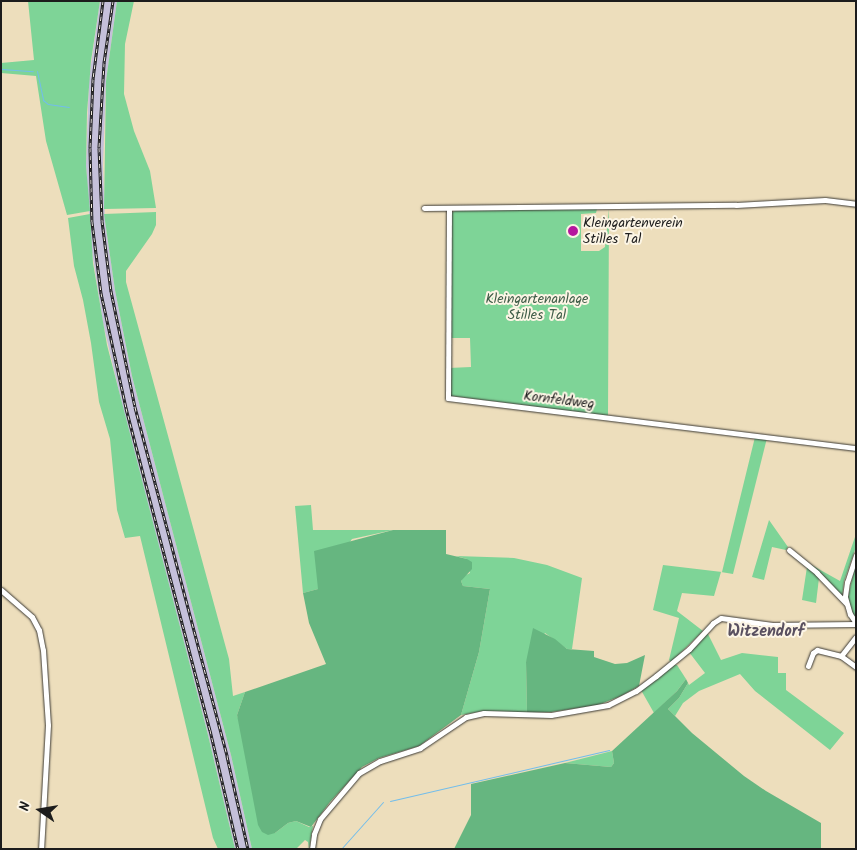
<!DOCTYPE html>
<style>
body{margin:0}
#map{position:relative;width:857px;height:850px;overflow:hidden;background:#eddebc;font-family:Kalam,sans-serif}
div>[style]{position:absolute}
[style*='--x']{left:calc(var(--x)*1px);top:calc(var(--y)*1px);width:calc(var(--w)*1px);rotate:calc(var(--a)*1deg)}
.industrial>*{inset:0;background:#c5c0da}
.green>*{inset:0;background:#7ed497}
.forest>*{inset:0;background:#66b680}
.stream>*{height:1px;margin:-0.5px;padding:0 0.5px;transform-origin:0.5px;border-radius:0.5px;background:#72bdeb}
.roads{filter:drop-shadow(0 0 1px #3b3934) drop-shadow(0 0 1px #3b3934)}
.minor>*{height:5px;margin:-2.5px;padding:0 2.5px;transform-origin:2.5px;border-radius:2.5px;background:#fff}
.rail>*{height:3px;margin-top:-1.5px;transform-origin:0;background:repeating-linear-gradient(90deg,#fcf5e5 0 4px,#1c1c1c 0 8px);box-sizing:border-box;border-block:1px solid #1c1c1c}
.dots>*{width:14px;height:14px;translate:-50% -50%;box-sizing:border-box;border:2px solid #fcf5e5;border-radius:50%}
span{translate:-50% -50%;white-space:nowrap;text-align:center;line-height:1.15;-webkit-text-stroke:4px #fcf5e5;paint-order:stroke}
.poi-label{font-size:14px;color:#1c1c1c}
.left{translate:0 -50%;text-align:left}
.park-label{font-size:14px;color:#3e5c47}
.street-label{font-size:14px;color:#1c1c1c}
.quarter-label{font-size:16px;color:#595060;font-weight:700}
.frame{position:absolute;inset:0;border:2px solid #1c1c1c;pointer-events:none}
.north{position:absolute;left:15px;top:785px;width:50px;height:50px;-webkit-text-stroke:4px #fcf5e5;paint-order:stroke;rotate:283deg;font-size:14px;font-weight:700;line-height:20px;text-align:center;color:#1c1c1c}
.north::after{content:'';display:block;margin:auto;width:18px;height:22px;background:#1c1c1c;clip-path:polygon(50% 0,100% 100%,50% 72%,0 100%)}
</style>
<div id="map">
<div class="industrial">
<i style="clip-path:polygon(100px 1px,117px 1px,106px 81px,103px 166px,105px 221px,115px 290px,132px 376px,231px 755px,252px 849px,235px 849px,207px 731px,123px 409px,103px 323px,91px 245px,86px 166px,89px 79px)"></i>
</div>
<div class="green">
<i style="clip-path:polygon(28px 1px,100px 1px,91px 61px,87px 113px,86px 166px,90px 211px,67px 215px,46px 141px,36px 76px,1px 73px,1px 63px,34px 60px)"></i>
<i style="clip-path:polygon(117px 1px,134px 1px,125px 44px,124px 94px,134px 131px,150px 171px,156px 208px,104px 209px,106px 81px)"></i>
<i style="clip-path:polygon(597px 209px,596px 213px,581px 214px,581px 251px,599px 251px,605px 247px,609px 209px,608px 416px,451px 396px,449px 368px,471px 367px,470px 338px,451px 338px,450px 362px,451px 213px,457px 210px)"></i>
<i style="clip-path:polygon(156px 212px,156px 225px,152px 234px,126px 271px,126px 282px,229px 659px,233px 696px,245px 692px,237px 715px,275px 833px,288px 823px,296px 821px,309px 827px,313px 826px,309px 849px,308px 842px,305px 840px,296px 849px,252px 849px,231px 755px,132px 376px,115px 290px,104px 214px)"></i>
<i style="clip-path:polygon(90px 214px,93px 263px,107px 345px,207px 731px,235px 849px,218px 849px,213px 838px,140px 536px,125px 538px,117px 510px,110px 439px,99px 402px,91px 343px,83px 300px,74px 266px,68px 218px)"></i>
<i style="clip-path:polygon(755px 437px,767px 438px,733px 574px,721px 572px,714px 596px,682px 593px,677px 611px,703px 631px,671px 662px,669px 660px,679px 618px,653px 610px,663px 565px,722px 572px)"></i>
<i style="clip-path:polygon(311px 505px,313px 530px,393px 530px,352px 539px,318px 589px,303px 593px,295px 506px)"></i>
<i style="clip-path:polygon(769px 520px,788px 547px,786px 550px,772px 547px,764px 580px,752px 577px)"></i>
<i style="clip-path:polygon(856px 534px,856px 547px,844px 581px,842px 597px,808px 563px,840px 581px)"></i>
<i style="clip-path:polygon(456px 556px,514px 558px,547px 565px,582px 578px,572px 649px,567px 649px,545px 633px,526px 662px,527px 713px,483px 711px,461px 715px,479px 652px,490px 589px,463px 586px,461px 581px,464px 576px,470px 573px,467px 559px)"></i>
<i style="clip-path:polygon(856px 562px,856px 620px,852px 613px,848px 597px)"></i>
<i style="clip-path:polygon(807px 567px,819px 578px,816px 603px,802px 600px)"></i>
<i style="clip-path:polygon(707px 632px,721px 660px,742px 653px,778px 657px,778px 673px,786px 673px,786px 690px,844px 733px,830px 750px,755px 691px,740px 674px,699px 691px,683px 703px,675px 716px,668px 709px,679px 698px,688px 683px,689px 685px,705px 673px,689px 652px)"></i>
<i style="clip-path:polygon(674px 665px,677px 665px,686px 679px,677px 691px,654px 713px,641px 690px)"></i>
<i style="clip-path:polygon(612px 751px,614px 763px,611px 767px,565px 763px)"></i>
</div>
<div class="forest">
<i style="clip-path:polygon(393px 530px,446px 530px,446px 554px,467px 559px,472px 562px,472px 569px,461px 581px,463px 586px,490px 589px,479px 652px,461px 715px,419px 746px,379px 758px,362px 767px,330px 802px,311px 827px,296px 821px,288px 823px,275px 833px,268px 835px,262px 832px,258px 825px,237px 715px,245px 692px,326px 664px,309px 623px,303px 593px,318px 589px,314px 551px)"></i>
<i style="clip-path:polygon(533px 628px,555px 639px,567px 649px,594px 651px,594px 657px,615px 664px,627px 663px,645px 655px,639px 686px,621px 696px,598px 705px,551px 712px,527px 713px,526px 662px)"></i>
<i style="clip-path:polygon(686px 679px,688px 683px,679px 698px,668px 709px,692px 733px,744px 776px,766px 791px,821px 823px,821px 849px,454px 849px,471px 815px,471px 784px,565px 763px,611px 767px,614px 763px,612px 751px,677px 691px)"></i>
</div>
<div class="stream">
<i style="--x:1;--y:69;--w:32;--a:4"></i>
<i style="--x:37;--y:71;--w:30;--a:78"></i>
<i style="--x:43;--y:100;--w:6;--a:39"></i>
<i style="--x:48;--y:104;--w:21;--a:8"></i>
<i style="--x:390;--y:801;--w:225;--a:-13.1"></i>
<i style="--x:341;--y:849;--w:63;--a:-48.2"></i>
</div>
<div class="roads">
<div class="minor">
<i style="--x:424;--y:208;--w:312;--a:-0.6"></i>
<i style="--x:736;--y:205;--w:89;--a:-3.2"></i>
<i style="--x:825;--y:200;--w:31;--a:7"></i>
<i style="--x:449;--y:208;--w:190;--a:90.3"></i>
<i style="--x:448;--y:398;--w:411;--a:7"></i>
<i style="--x:789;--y:550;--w:36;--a:39"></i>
<i style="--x:817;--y:573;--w:42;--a:46"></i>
<i style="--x:856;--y:555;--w:28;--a:108"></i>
<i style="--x:847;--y:582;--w:15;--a:98"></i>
<i style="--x:845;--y:597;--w:18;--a:74"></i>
<i style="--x:850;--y:614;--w:11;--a:56"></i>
<i style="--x:1;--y:590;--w:41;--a:41.1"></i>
<i style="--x:32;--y:617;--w:15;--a:62"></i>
<i style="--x:39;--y:630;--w:20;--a:79"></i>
<i style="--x:43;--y:650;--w:75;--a:86.2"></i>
<i style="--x:48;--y:725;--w:124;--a:93.2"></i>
<i style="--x:841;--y:656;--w:24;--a:-52"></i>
<i style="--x:808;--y:666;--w:14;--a:-69"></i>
<i style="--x:813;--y:653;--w:5;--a:-37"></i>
<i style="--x:817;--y:650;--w:25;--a:14"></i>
<i style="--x:841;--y:656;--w:19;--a:36"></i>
<i style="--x:312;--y:849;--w:15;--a:-82"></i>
<i style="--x:314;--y:834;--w:16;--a:-68"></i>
<i style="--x:320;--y:819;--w:60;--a:-49.7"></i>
<i style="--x:359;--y:773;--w:24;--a:-30"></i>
<i style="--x:380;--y:761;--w:42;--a:-18"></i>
<i style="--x:420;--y:748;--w:55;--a:-34"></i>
<i style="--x:466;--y:717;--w:18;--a:-13"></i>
<i style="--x:484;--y:713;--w:67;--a:1.7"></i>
<i style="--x:551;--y:715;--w:58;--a:-10"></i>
<i style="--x:608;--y:705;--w:31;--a:-27"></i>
<i style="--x:636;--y:691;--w:25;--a:-37"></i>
<i style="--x:656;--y:676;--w:43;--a:-39.3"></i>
<i style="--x:689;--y:649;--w:35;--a:-47"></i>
<i style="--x:713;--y:623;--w:9;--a:-32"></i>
<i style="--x:721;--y:618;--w:52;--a:7.7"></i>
<i style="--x:773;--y:625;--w:83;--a:-0.7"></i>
</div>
</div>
<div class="rail">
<i style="--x:103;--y:1;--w:79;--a:97.3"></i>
<i style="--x:93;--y:79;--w:69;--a:92.5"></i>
<i style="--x:90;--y:148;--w:74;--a:88.5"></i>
<i style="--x:92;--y:222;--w:72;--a:82.8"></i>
<i style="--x:101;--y:293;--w:118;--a:77.7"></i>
<i style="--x:126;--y:408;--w:333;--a:75.4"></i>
<i style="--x:210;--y:730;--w:122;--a:76.8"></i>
<i style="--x:113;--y:1;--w:63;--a:98.3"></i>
<i style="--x:104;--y:63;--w:85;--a:93.4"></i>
<i style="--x:99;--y:148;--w:73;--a:87.6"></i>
<i style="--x:102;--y:221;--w:71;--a:82.7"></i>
<i style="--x:111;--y:291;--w:118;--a:78.3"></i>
<i style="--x:135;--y:407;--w:361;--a:75.2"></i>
<i style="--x:227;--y:756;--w:95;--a:77.3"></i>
</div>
<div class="dots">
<i style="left:573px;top:231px;background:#b5179e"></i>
</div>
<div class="poi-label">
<span class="left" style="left:583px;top:231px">Kleingartenverein<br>Stilles Tal</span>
</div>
<div class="park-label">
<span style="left:537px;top:307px">Kleingartenanlage<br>Stilles Tal</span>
</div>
<div class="street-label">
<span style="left:559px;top:400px;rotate:7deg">Kornfeldweg</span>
</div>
<div class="quarter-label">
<span style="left:766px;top:632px">Witzendorf</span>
</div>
<div class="frame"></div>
<div class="north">N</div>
</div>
